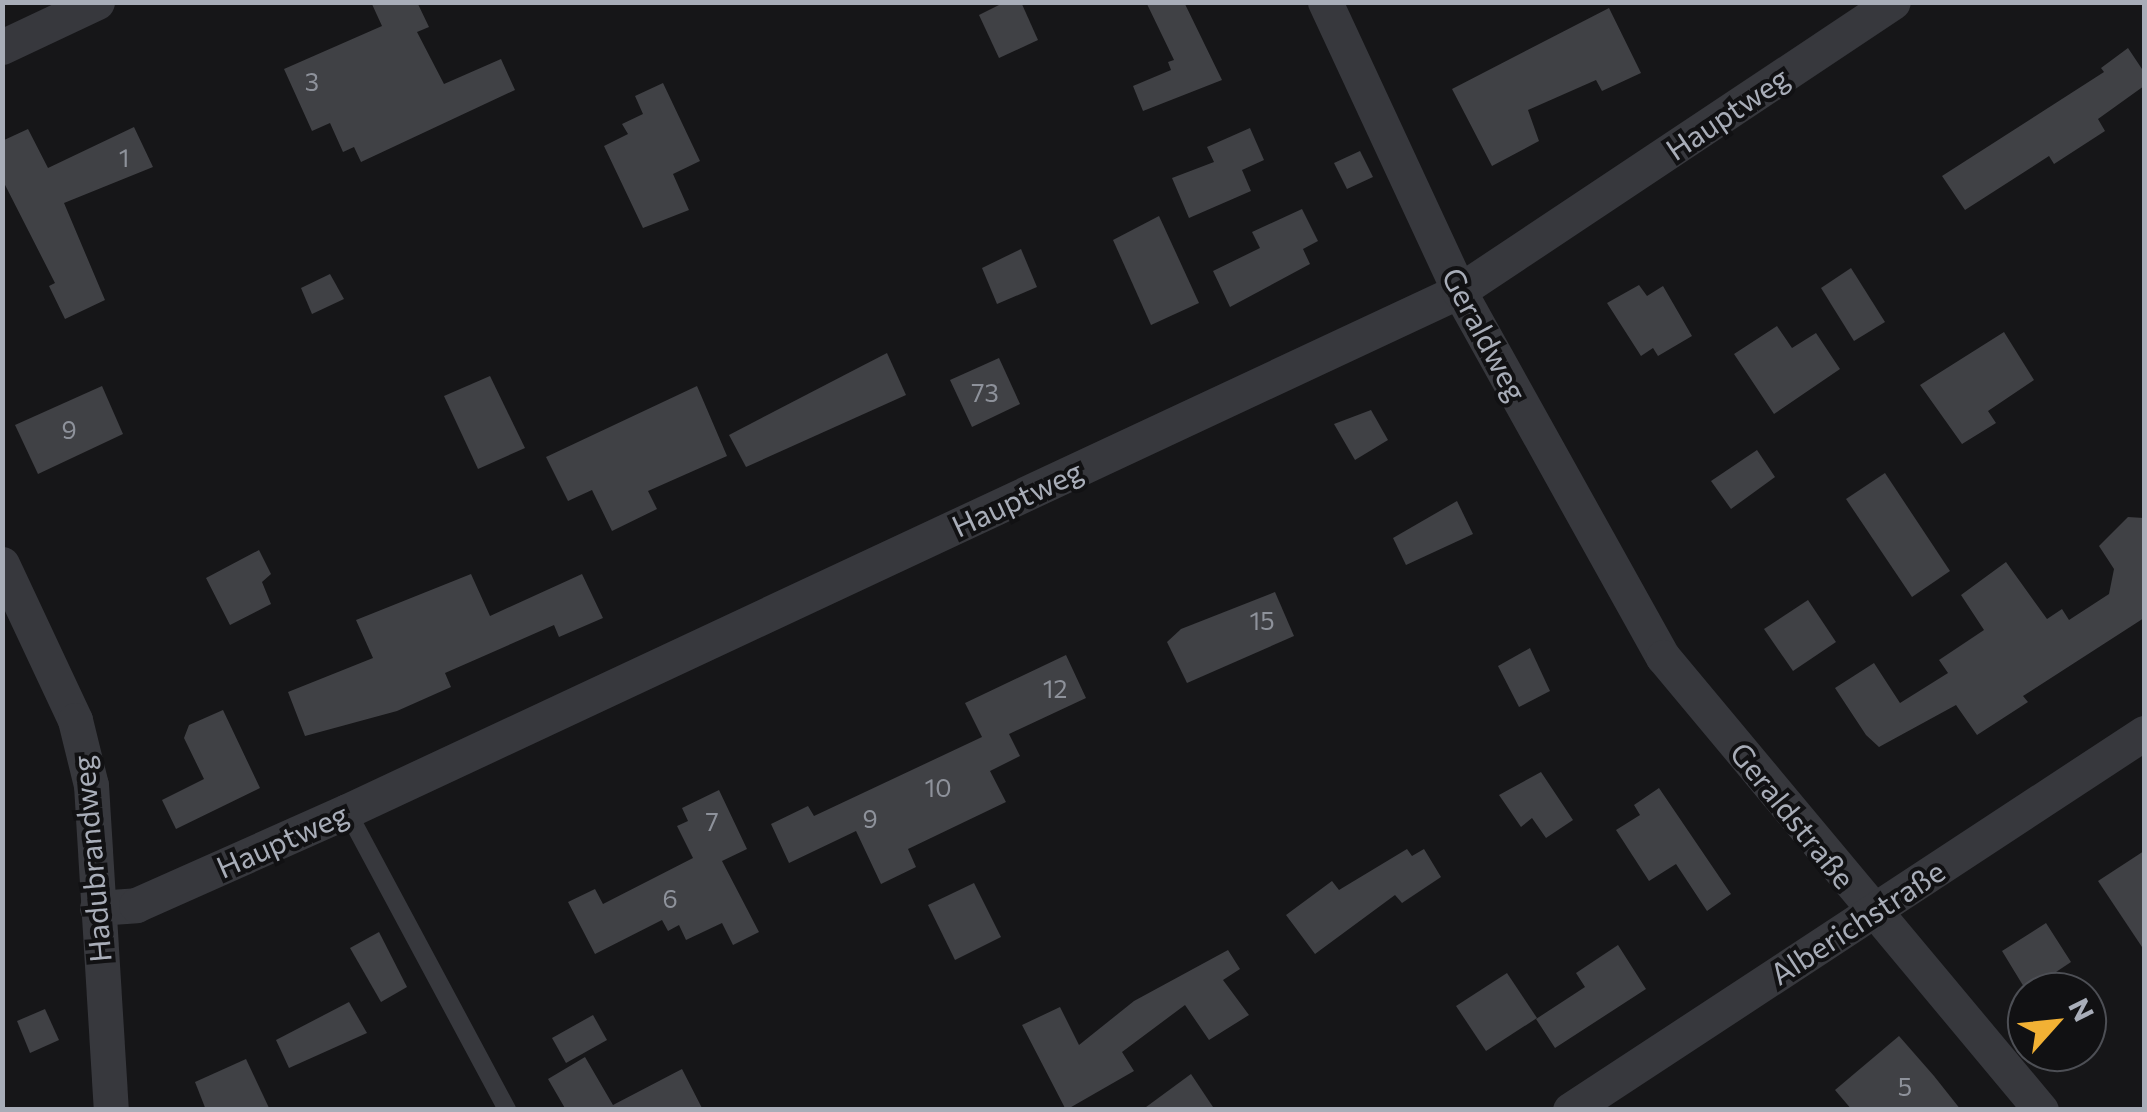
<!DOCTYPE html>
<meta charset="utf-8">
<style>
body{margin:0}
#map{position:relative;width:2147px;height:1112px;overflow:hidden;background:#161618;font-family:Commissioner,sans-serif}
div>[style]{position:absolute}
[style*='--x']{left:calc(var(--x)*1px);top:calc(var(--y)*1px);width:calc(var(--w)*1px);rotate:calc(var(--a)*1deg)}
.building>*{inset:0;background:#404145}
.lane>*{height:18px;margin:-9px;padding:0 9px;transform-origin:9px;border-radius:9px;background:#37383d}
.street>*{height:35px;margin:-17.5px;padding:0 17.5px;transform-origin:17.5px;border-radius:17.5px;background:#37383d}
span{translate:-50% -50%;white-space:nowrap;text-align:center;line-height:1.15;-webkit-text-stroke:8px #111113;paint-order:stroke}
.number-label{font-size:25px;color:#8e929b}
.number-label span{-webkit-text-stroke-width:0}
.street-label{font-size:30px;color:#a8adb8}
.frame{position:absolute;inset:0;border:5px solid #a8adb8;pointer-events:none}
.north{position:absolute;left:2007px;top:972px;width:100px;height:100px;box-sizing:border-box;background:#111113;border:2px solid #4d4f55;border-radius:50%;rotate:63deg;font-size:28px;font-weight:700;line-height:40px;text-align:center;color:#a8adb8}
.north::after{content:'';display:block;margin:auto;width:35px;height:45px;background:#f2b134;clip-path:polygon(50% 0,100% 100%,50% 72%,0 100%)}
</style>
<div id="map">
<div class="building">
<i style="clip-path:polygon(371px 2px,417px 2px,429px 27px,417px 32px,444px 84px,501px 59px,515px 90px,361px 162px,354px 147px,343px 152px,330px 123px,312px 131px,284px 69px,382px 26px)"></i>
<i style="clip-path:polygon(1005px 2px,1021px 2px,1038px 40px,999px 58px,979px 15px)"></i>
<i style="clip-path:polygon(1146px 2px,1184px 2px,1222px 80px,1143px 111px,1133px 86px,1171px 70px,1168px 62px,1174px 60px)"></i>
<i style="clip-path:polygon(1609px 8px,1641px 73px,1602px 91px,1596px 80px,1528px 110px,1539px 141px,1492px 166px,1452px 89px)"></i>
<i style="clip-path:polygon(2128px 48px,2144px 72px,2144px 86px,2098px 119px,2105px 131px,2054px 164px,2049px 156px,1965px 210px,1942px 176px,2104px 72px,2101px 68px)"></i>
<i style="clip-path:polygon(663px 83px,700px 161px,673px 174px,689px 210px,643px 228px,604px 146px,628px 134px,622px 124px,643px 114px,635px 96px)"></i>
<i style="clip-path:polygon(134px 127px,153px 167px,64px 203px,105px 300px,65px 319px,49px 286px,55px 283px,2px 179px,2px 141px,28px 129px,48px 168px)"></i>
<i style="clip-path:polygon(1250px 128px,1264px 160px,1242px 170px,1251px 191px,1189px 218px,1172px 178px,1214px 162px,1207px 147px)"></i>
<i style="clip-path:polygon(1360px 151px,1373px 177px,1347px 189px,1334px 163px)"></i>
<i style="clip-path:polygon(1302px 209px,1318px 241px,1303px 249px,1310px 264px,1230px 307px,1213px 271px,1260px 248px,1252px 232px)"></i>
<i style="clip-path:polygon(1159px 216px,1199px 303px,1151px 325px,1113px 240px)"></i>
<i style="clip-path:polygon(1021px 249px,1037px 287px,997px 304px,982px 268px)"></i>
<i style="clip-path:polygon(1851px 268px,1885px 322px,1854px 341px,1821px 288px)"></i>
<i style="clip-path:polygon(330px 274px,344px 299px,312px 314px,301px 288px)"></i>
<i style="clip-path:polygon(1639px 285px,1647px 296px,1663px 286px,1692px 336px,1658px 356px,1653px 348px,1641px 356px,1607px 303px)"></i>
<i style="clip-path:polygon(1777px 326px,1792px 348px,1816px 333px,1840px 369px,1774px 414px,1734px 354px)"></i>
<i style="clip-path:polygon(2004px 332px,2034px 380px,1988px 411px,1996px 423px,1962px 444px,1920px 385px)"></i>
<i style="clip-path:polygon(887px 353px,906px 395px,746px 467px,729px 435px)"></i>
<i style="clip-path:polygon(999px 358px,1020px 404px,972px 427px,950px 380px)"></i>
<i style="clip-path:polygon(490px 376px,525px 448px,478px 469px,444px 396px)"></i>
<i style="clip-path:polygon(102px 386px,123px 434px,38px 474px,15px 425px)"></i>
<i style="clip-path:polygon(697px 386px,727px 456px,648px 491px,657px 509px,612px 531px,592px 490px,568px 501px,546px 457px)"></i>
<i style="clip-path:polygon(1371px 410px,1388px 440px,1355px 460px,1334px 424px)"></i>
<i style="clip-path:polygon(1757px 450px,1775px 477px,1731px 509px,1711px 481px)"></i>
<i style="clip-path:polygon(1885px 473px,1950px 571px,1912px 597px,1846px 499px)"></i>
<i style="clip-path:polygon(1457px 501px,1473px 534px,1406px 565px,1393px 538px)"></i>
<i style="clip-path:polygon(2128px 517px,2144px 518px,2144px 618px,2023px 696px,2028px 702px,1977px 735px,1956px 705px,1879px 747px,1866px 735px,1835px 688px,1874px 663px,1900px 703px,1948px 673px,1939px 660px,1984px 630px,1961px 595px,2006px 562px,2047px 619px,2062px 609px,2069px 620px,2109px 594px,2114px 569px,2099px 546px)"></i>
<i style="clip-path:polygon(259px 550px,271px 574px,262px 582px,271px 604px,230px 625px,206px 578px)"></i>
<i style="clip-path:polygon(471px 574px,490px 616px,582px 574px,603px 618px,559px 637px,554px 625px,445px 673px,451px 687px,397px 711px,305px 736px,288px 692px,373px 658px,356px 620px)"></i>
<i style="clip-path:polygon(1275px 592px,1294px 636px,1187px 683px,1167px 642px,1181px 629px)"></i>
<i style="clip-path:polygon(1808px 600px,1836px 642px,1793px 671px,1764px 629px)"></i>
<i style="clip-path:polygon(1530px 648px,1550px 691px,1519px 707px,1498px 666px)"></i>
<i style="clip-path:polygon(1066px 655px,1086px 698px,1009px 734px,1020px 756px,990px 771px,1006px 802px,908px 849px,916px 867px,881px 884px,856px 831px,789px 863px,771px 824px,808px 806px,814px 816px,982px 737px,965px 703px)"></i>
<i style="clip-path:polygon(223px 710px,260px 788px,176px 829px,162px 800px,204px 779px,184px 738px,189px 725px)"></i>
<i style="clip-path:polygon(1541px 772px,1573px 820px,1546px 838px,1532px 818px,1521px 827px,1499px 795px)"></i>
<i style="clip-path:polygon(1659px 788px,1731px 894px,1707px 911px,1676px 864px,1649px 881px,1616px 830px,1640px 815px,1634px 805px)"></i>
<i style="clip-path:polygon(719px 790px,747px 849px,722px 861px,759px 932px,733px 945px,722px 923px,686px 940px,679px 925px,668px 931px,662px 920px,595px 954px,568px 902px,595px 889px,603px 904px,693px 858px,677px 826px,688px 821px,682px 808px)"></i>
<i style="clip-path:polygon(1407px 849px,1412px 856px,1424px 849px,1441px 877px,1402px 903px,1395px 895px,1315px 954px,1286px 915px,1332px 881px,1339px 890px)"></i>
<i style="clip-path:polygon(2144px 851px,2144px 950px,2098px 881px)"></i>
<i style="clip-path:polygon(974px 883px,1001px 937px,955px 960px,928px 905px)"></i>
<i style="clip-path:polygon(2046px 923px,2071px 962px,2056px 972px,2069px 992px,2027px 992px,2002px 951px)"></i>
<i style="clip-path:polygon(379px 932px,407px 987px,381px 1002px,350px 948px)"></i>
<i style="clip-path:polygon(1618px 945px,1646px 989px,1555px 1048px,1536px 1019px,1585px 987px,1576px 973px)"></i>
<i style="clip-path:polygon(1228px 950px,1240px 969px,1223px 980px,1249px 1015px,1209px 1040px,1185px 1005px,1122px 1052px,1134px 1071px,1066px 1110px,1022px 1025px,1060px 1007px,1079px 1045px,1134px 1001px)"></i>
<i style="clip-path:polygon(1507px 973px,1537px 1018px,1486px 1051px,1456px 1006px)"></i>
<i style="clip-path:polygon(349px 1002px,367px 1033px,289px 1068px,276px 1040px)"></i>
<i style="clip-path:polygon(45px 1009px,59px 1040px,30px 1053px,17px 1021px)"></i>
<i style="clip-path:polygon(593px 1015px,607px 1040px,566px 1063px,552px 1038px)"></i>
<i style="clip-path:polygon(1899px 1036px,1934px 1076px,1961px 1110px,1852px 1110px,1835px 1090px)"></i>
<i style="clip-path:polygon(585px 1057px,613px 1105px,682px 1069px,703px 1110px,566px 1110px,548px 1079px)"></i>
<i style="clip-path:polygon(246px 1059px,270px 1110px,206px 1110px,195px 1082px)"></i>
<i style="clip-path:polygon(1191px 1074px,1215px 1110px,1142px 1110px)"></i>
</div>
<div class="lane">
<i style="--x:347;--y:811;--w:339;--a:61.8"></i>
</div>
<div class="street">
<i style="--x:1325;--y:2;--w:319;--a:65.1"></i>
<i style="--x:1459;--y:291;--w:419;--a:60.9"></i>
<i style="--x:1663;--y:657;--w:590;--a:50.16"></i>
<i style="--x:2;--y:47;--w:105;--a:-25.3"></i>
<i style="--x:2;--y:564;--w:172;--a:64.9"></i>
<i style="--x:75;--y:720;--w:67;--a:76.2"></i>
<i style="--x:91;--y:785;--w:326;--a:86.5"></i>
<i style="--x:97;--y:908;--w:39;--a:-4"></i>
<i style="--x:136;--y:905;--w:231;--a:-24"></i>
<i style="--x:347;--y:811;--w:1228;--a:-25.06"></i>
<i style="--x:1459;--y:291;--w:521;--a:-33.66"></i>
<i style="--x:1570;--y:1110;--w:687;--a:-33.3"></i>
</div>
<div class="number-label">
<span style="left:312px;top:81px">3</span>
<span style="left:124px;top:157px">1</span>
<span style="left:985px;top:392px">73</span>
<span style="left:69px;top:429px">9</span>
<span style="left:1262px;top:620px">15</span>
<span style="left:1055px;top:688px">12</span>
<span style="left:938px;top:787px">10</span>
<span style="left:870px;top:818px">9</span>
<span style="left:712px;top:821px">7</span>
<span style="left:670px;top:898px">6</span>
<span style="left:1905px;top:1086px">5</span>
</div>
<div class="street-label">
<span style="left:1727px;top:113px;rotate:-34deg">Hauptweg</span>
<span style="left:1485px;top:334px;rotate:62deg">Geraldweg</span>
<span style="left:1017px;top:498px;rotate:-25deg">Hauptweg</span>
<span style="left:1793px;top:815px;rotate:51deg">Geraldstraße</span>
<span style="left:282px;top:840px;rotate:-24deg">Hauptweg</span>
<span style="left:91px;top:859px;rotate:-95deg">Hadubrandweg</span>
<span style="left:1857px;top:922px;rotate:-33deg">Alberichstraße</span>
</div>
<div class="frame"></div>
<div class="north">N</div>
</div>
